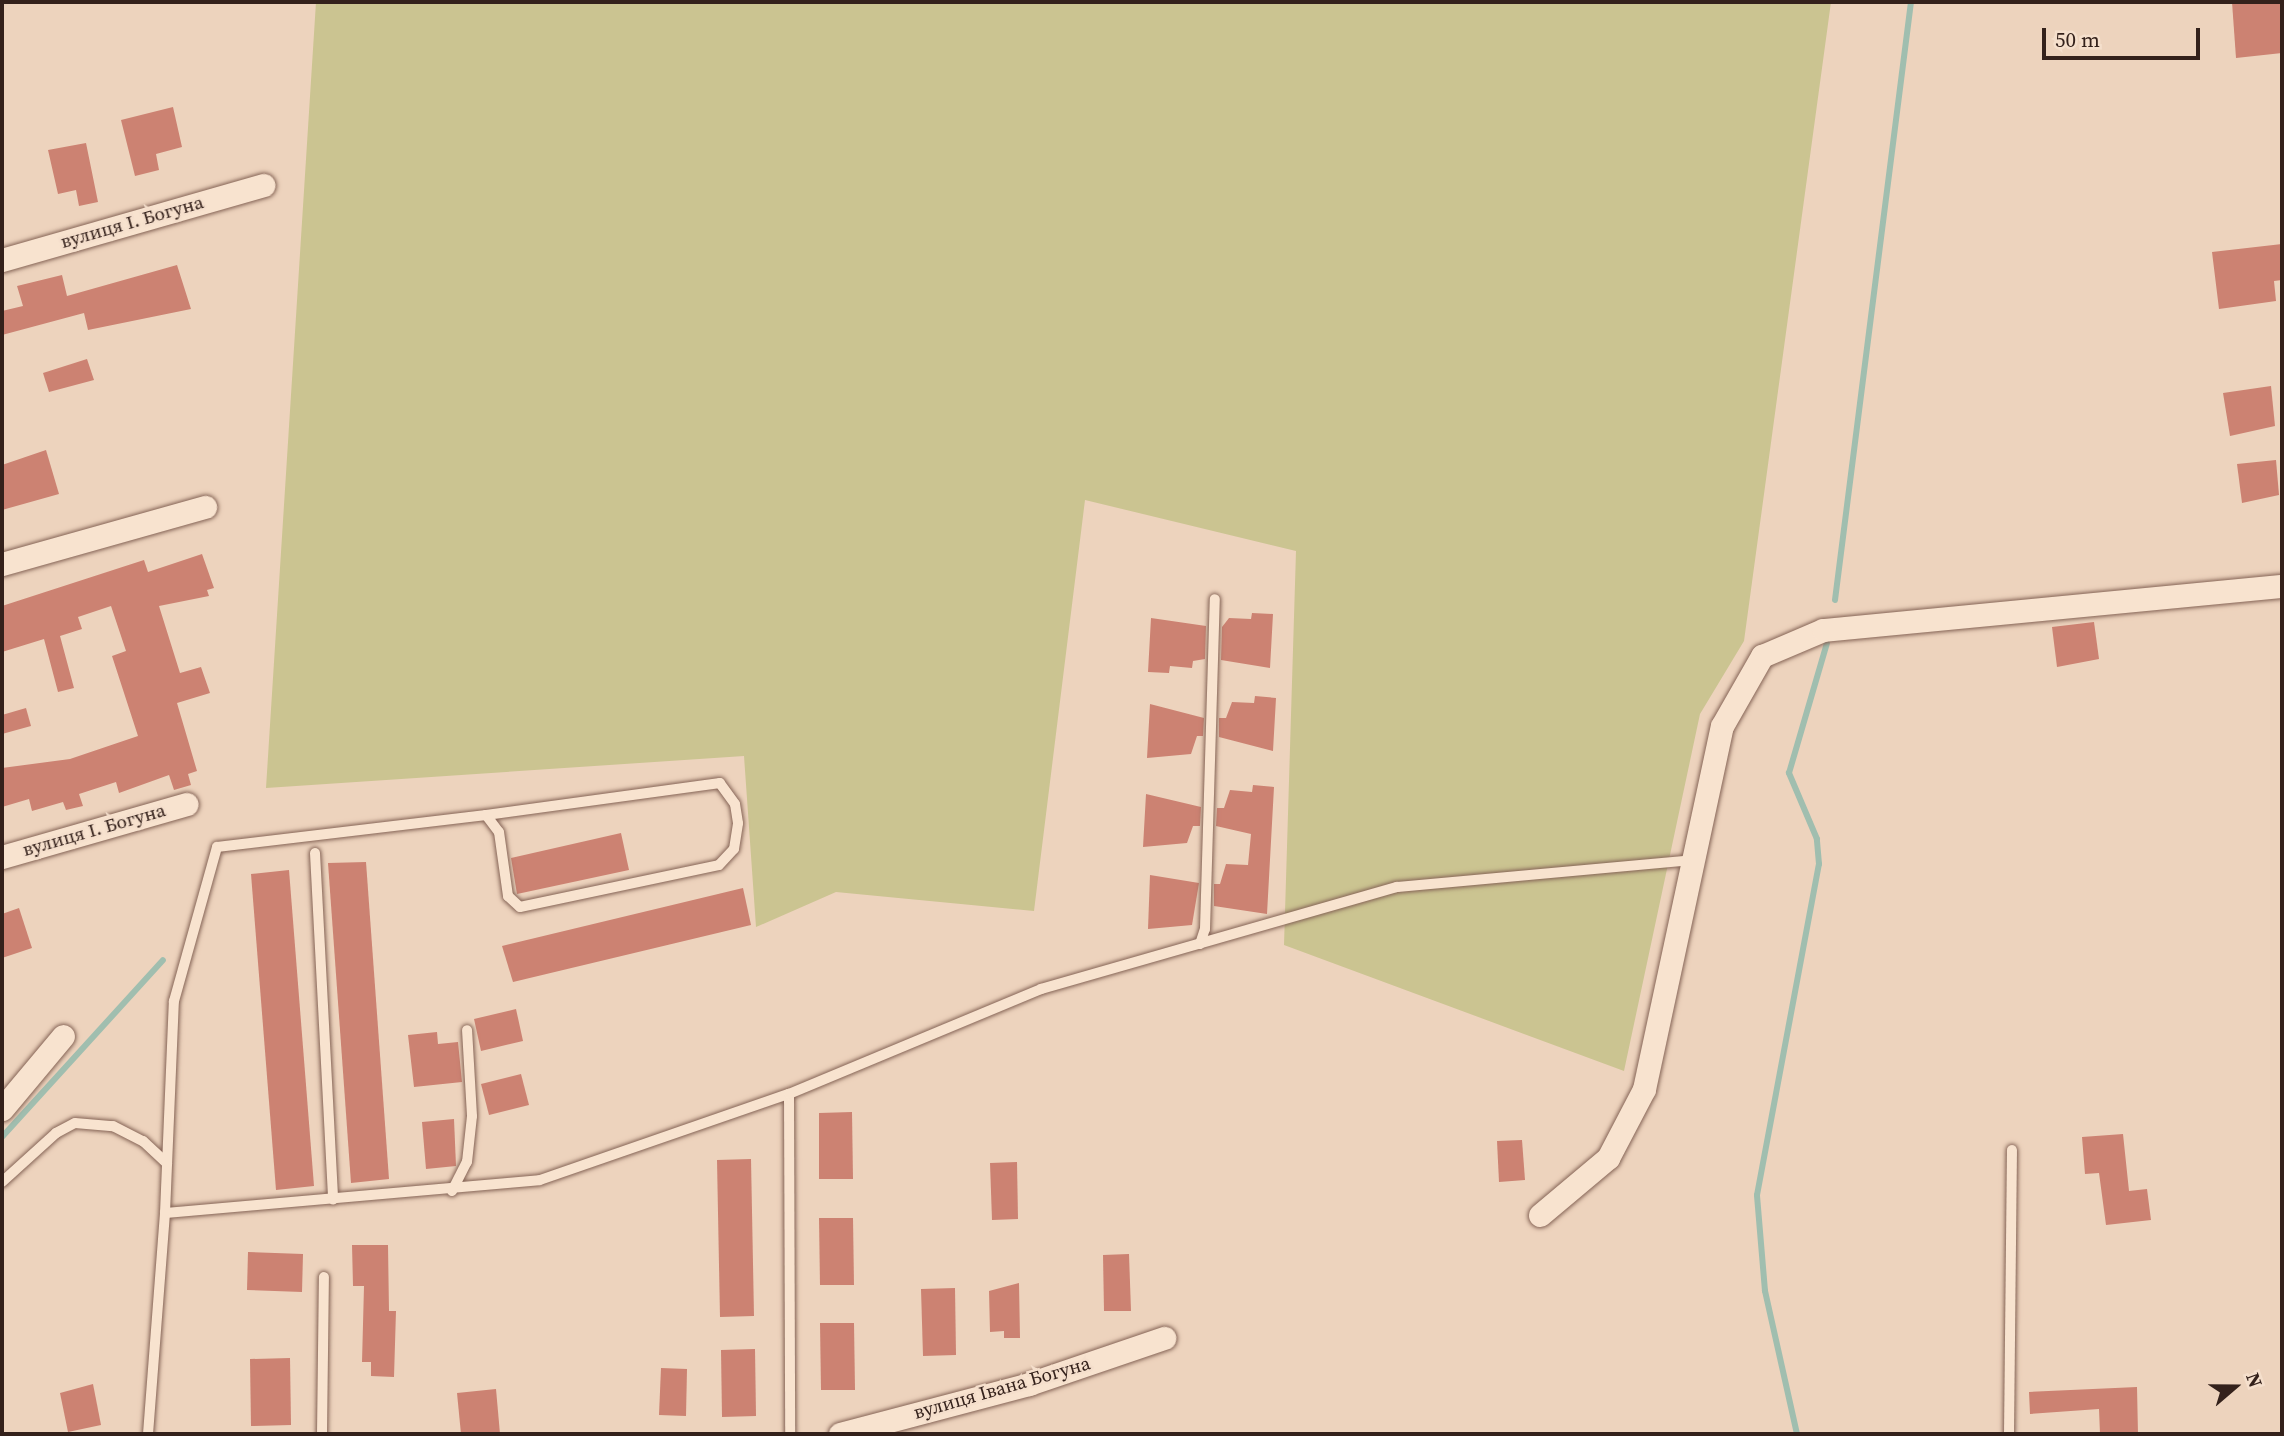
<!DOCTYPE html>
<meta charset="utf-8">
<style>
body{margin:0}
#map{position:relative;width:2284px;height:1436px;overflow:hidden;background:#edd3bd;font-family:"Source Serif 4",serif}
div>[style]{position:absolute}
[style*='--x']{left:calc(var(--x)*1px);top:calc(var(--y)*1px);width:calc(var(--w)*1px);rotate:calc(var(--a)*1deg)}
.green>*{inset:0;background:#cbc491}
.stream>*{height:6px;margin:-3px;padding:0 3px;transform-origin:3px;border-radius:3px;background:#a0beaf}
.building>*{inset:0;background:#cc8272}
.roads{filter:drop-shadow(0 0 2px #856456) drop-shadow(0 0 2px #856456)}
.service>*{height:10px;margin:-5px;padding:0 5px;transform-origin:5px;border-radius:5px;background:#f8e3cf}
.minor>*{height:23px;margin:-11.5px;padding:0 11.5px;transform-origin:11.5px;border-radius:11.5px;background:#f8e3cf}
span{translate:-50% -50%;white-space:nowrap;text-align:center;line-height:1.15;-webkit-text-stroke:5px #f5dfcc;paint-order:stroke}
.street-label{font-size:19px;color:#34211b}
.frame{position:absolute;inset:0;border:4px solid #34211b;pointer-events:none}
.north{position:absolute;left:2200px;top:1352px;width:70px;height:70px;-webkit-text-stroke:5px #f5dfcc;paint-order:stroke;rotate:70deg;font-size:19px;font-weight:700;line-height:28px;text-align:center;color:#34211b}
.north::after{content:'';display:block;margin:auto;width:24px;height:32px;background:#34211b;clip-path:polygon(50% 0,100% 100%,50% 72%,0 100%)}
.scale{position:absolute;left:2042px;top:28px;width:158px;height:32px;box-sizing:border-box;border:4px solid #34211b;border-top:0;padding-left:9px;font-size:21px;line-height:24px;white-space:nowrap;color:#34211b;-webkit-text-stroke:5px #f5dfcc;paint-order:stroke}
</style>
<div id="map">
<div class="green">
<i style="clip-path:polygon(316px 2px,1831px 2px,1744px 641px,1700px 714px,1624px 1071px,1284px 945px,1296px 551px,1085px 500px,1034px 911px,836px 892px,756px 927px,744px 756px,266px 788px)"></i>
</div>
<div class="stream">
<i style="--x:1835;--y:600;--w:603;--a:-82.76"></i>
<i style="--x:2;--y:1137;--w:239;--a:-47.7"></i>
<i style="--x:1797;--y:1434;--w:147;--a:-102.6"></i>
<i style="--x:1765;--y:1291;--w:96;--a:-94.8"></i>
<i style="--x:1757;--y:1195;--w:337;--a:-79.4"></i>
<i style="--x:1819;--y:864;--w:25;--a:-95"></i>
<i style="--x:1817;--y:839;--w:72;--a:-113"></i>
<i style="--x:1789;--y:773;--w:135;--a:-73.7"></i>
</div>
<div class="building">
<i style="clip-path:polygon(2232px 2px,2282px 2px,2282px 53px,2236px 58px)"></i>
<i style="clip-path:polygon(173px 107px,182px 147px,156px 154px,159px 170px,135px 176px,121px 120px)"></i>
<i style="clip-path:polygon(86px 143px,98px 202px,79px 206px,76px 190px,58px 194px,48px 150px)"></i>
<i style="clip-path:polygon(2282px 244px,2282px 280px,2274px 281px,2276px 301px,2219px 309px,2212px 252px)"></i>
<i style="clip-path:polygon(177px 265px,191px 309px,88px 330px,84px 313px,2px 335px,2px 311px,23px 306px,17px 286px,62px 275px,67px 296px)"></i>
<i style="clip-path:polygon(87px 359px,94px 380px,49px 392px,43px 373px)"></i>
<i style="clip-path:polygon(2271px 386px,2275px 426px,2230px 436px,2223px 393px)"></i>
<i style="clip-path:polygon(46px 450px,59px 494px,2px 510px,2px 465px)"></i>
<i style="clip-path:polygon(2276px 460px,2279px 495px,2242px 503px,2237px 464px)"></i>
<i style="clip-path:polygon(202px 554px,214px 588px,207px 590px,209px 596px,159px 606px,180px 673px,201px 667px,210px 693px,177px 703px,197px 771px,188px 774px,191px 785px,174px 790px,169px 775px,119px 793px,116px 782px,79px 794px,83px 806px,66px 810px,63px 802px,32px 811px,29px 799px,2px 807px,2px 768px,70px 759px,138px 736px,112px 656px,126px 651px,111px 606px,78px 617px,82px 629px,60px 636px,74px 688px,58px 692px,44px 639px,2px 652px,2px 606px,144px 560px,148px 572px)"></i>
<i style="clip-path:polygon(1252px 613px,1273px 614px,1270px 668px,1221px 660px,1222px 627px,1229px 618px,1251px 619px)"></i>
<i style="clip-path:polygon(1151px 618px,1206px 626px,1205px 659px,1193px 661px,1192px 668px,1170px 666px,1169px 673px,1148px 672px)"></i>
<i style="clip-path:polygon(2094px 622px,2099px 659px,2057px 667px,2052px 627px)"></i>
<i style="clip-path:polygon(1255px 696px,1276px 698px,1273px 751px,1219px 737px,1219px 718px,1226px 718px,1232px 702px,1254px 703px)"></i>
<i style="clip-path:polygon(1150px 704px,1204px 718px,1203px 736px,1197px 736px,1191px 754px,1147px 758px)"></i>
<i style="clip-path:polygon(26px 708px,31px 726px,2px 734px,2px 715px)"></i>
<i style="clip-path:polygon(1253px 785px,1274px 787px,1267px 914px,1214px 906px,1214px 884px,1220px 884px,1226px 864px,1248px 865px,1251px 834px,1216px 826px,1217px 808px,1224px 808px,1230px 790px,1252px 792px)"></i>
<i style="clip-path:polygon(1146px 794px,1201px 807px,1200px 826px,1193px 826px,1187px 843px,1143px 847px)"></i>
<i style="clip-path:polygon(621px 833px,629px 870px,517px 894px,511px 858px)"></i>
<i style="clip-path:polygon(366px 862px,389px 1179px,351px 1183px,328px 863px)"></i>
<i style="clip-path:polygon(289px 870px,314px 1186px,276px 1190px,251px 874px)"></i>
<i style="clip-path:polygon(1150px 875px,1199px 883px,1192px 925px,1148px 929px)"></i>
<i style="clip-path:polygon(743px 888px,751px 925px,513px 982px,502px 946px)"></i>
<i style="clip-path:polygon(19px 908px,32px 948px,2px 958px,2px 914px)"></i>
<i style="clip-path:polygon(516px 1009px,523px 1041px,481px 1051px,474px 1019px)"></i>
<i style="clip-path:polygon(437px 1032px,438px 1044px,458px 1042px,462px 1082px,414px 1087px,408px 1035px)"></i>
<i style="clip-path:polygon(521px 1074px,529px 1105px,489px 1115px,481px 1084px)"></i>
<i style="clip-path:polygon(852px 1112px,853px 1179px,819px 1179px,819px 1113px)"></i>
<i style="clip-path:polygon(454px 1119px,456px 1166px,426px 1169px,422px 1122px)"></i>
<i style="clip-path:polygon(2123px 1134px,2129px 1191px,2147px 1189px,2151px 1220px,2106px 1225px,2099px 1173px,2085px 1174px,2082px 1137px)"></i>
<i style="clip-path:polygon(1522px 1140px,1525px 1180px,1499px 1182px,1497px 1141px)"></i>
<i style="clip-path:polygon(751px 1159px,754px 1316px,720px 1317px,717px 1160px)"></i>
<i style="clip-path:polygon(1017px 1162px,1018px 1219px,992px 1220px,990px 1163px)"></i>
<i style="clip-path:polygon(819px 1218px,853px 1218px,854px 1285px,820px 1285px)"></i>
<i style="clip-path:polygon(352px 1245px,388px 1245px,389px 1311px,396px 1311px,394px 1377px,371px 1376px,371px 1362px,362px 1362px,364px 1286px,353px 1286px)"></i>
<i style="clip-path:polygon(248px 1252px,303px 1254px,302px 1292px,247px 1290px)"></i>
<i style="clip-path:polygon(1129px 1254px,1131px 1311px,1104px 1311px,1103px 1255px)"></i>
<i style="clip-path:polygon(1019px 1283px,1020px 1338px,1004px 1338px,1004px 1331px,990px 1332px,989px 1291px)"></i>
<i style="clip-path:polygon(955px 1288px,956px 1355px,923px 1356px,921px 1289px)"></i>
<i style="clip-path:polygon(820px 1323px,854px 1323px,855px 1390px,821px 1390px)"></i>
<i style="clip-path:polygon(755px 1349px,756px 1416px,722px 1417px,721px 1350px)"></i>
<i style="clip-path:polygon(290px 1358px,291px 1425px,251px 1426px,250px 1359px)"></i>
<i style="clip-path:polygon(661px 1368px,687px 1369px,686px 1416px,659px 1415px)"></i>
<i style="clip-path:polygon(93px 1384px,101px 1425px,68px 1432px,60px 1393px)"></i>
<i style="clip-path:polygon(2137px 1387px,2138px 1434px,2100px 1434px,2099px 1409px,2030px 1414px,2029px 1392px)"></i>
<i style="clip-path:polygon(496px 1389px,500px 1434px,461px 1434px,457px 1393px)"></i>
</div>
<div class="roads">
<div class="service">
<i style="--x:315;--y:853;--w:347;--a:87"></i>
<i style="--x:1200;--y:944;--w:16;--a:-72"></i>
<i style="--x:1205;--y:929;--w:330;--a:-88.3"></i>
<i style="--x:789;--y:1094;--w:340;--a:89.8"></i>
<i style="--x:2;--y:1182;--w:73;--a:-42.2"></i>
<i style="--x:56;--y:1133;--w:21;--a:-28"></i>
<i style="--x:75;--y:1123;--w:38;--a:5"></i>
<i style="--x:113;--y:1126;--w:34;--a:27"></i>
<i style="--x:143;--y:1141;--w:33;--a:43"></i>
<i style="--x:452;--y:1191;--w:33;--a:-63"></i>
<i style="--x:467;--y:1162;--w:46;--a:-83.8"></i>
<i style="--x:472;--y:1116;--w:86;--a:-93.3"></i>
<i style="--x:165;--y:1213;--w:376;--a:-5"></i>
<i style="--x:540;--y:1180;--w:263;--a:-19.1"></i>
<i style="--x:789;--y:1094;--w:273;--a:-22.6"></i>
<i style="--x:1041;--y:989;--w:370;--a:-16"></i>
<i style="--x:1397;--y:887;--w:297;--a:-5.2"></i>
<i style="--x:148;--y:1434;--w:222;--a:-85.6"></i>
<i style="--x:165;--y:1213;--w:212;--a:-87.6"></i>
<i style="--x:174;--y:1001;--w:160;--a:-74.4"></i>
<i style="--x:217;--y:847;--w:271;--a:-6.8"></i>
<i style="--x:486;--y:815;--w:21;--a:53"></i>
<i style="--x:499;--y:832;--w:65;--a:82"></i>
<i style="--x:508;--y:896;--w:16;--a:43"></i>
<i style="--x:520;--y:907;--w:203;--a:-11.9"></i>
<i style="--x:719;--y:865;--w:22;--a:-47"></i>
<i style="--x:734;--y:849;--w:26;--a:-81"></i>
<i style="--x:738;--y:823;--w:19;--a:-99"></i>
<i style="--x:735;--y:804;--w:26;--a:-126"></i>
<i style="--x:720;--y:783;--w:236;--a:172.2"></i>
<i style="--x:322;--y:1434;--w:157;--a:-89.3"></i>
<i style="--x:2009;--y:1434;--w:284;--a:-89.4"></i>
</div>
<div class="minor">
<i style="--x:2;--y:260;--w:272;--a:-16"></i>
<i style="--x:2;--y:564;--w:211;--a:-15.7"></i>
<i style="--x:2;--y:857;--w:192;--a:-16"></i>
<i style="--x:2;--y:1109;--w:95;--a:-50.1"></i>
<i style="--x:1540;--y:1215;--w:89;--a:-40"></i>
<i style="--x:1608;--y:1158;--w:78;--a:-62.4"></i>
<i style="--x:1644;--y:1089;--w:371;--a:-77.9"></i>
<i style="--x:1722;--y:726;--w:81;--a:-60.3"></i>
<i style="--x:1762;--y:656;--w:66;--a:-23.1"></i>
<i style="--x:1823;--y:630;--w:461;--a:-5.5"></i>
<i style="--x:840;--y:1434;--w:196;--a:-14.8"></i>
<i style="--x:1029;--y:1384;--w:143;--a:-18.8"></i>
</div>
</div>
<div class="street-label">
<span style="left:132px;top:222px;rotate:-16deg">вулиця І. Богуна</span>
<span style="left:94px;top:830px;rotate:-16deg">вулиця І. Богуна</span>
<span style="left:1002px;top:1388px;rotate:-16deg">вулиця Івана Богуна</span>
</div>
<div class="frame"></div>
<div class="north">N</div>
<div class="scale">50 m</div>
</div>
